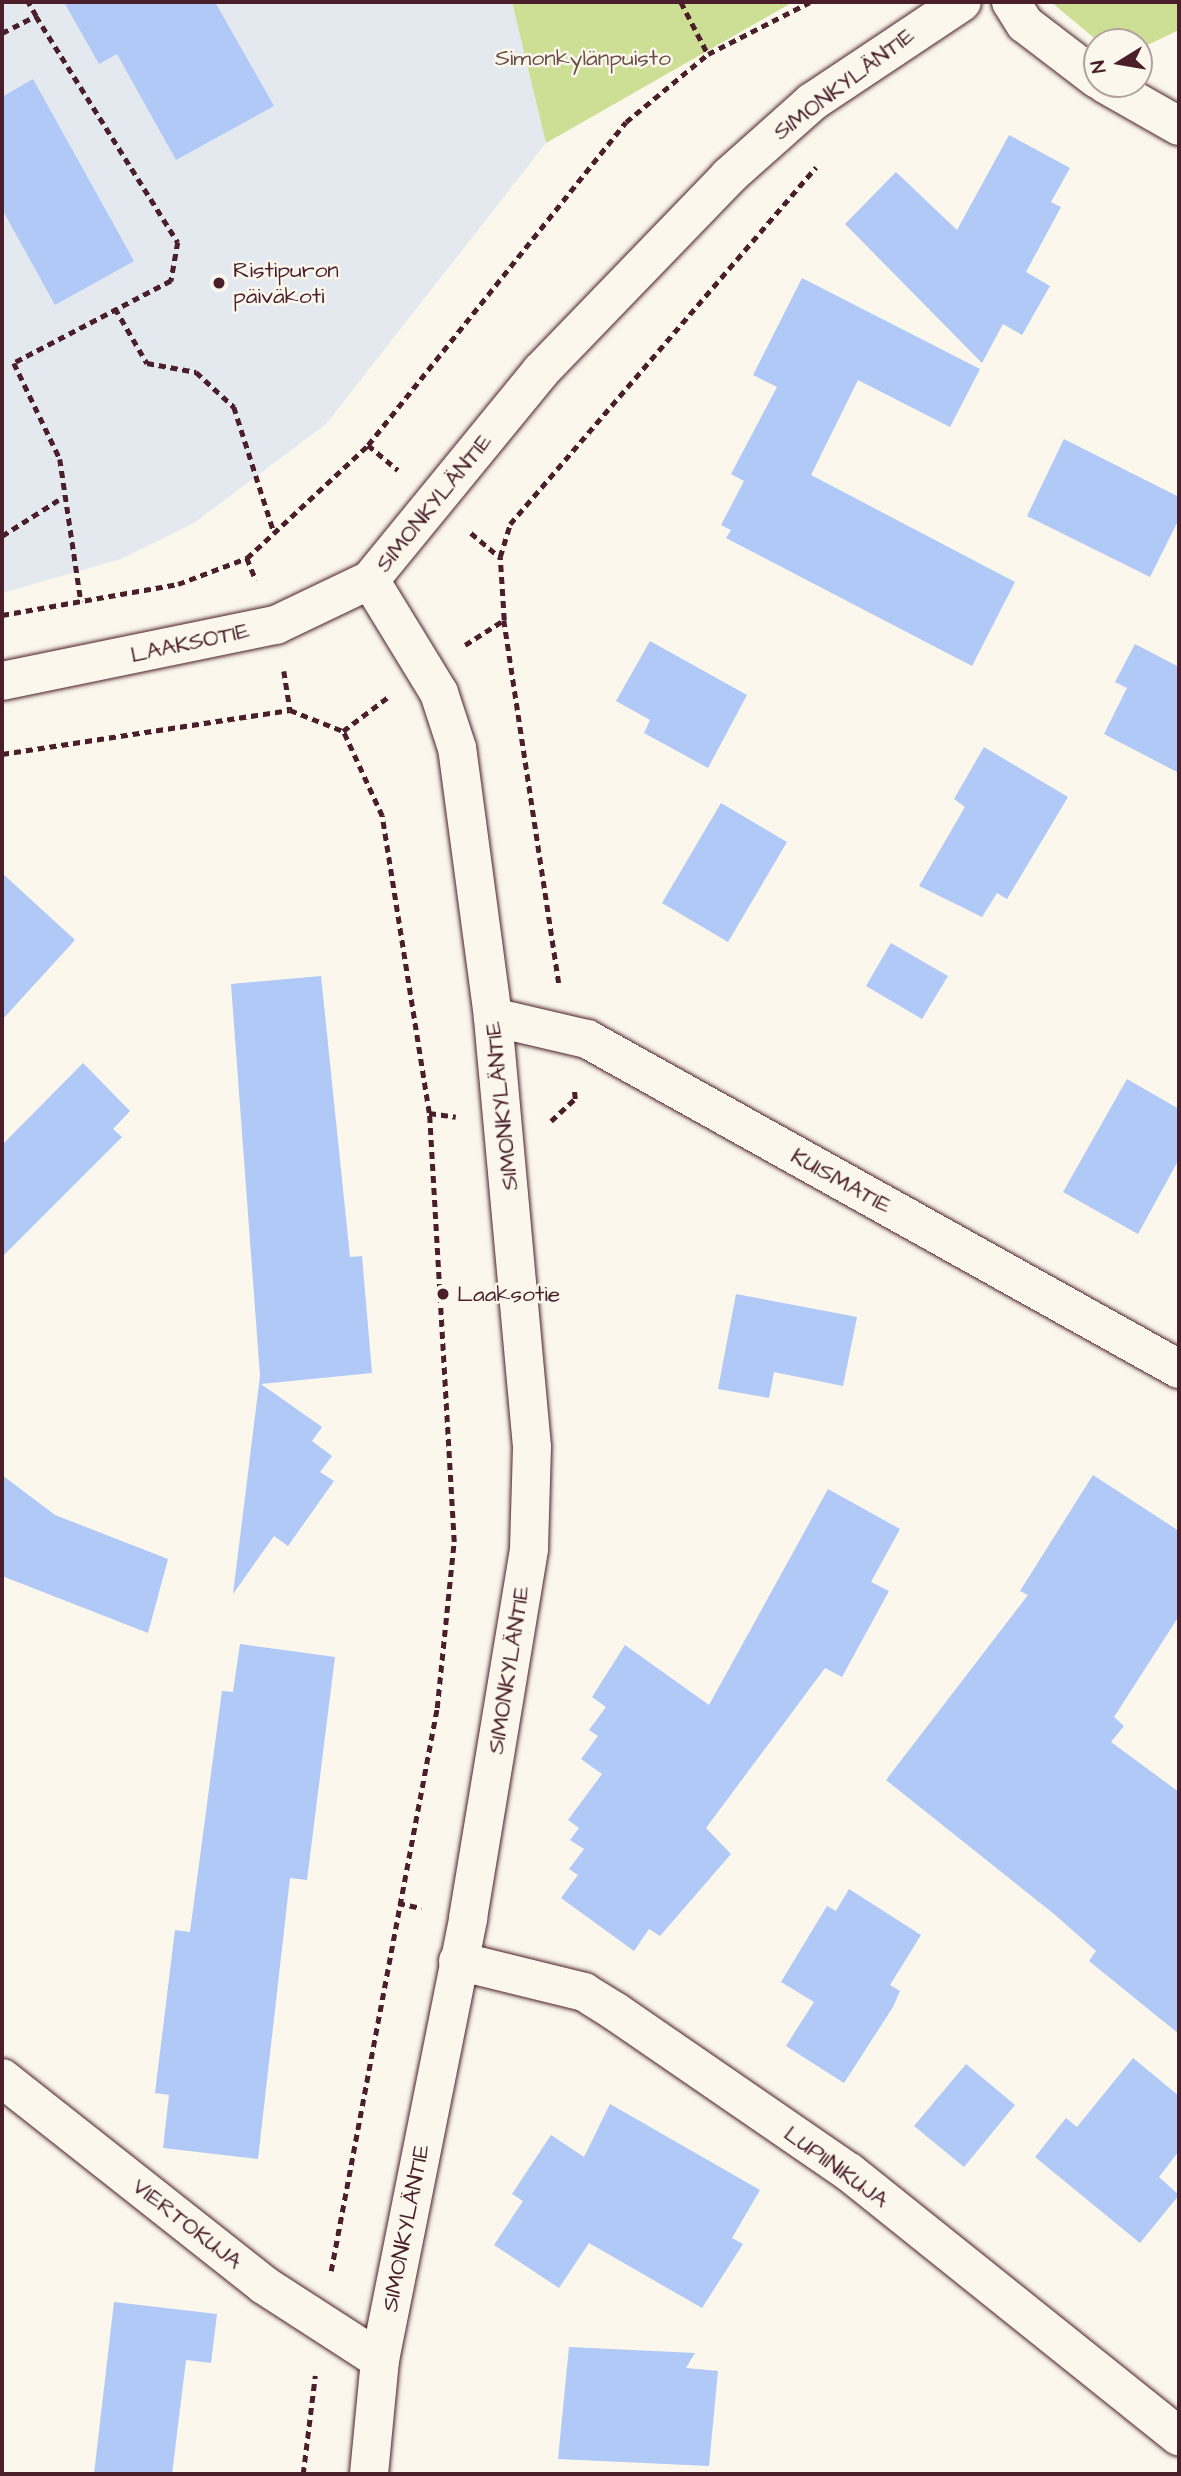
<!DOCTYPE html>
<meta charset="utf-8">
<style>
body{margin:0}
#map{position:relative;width:1181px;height:2476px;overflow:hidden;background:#fbf7ec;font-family:"Architects Daughter",sans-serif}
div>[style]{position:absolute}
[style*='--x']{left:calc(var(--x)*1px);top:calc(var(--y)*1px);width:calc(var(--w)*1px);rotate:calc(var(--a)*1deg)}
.built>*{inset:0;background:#e4e9ef}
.green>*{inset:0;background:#ccdf94}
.building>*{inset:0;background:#b0c9f7}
.path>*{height:4.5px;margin-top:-2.25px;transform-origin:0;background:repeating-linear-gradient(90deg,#4a1f2b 0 7px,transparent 0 12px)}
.roads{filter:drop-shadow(0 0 2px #4a1f2b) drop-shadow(0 0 2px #4a1f2b)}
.street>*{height:38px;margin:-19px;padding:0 19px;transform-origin:19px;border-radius:19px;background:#fbf7ec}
.secondary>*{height:38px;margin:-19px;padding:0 19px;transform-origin:19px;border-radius:19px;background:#fbf7ec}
.dots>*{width:19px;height:19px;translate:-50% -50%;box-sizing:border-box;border:4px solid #fbf7ec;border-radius:50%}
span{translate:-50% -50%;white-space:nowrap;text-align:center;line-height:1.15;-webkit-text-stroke:5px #fbf7ec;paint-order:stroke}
.park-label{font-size:23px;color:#6a4f45}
.street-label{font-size:23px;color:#4a1f2b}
.poi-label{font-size:23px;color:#4a1f2b}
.left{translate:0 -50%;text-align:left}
.frame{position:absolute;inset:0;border:4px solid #4a1f2b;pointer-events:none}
.north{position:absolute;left:1083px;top:28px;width:70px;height:70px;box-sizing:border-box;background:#fbf7ec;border:2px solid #b4a19f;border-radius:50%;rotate:259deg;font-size:19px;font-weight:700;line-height:28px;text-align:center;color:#4a1f2b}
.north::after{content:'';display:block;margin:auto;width:24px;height:32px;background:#4a1f2b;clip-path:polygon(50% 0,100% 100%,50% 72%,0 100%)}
</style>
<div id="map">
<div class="built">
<i style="clip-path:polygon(2px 2px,512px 2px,546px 143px,326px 424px,194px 523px,121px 559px,2px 593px)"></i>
</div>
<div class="green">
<i style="clip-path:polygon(512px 2px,793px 2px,546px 143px)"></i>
<i style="clip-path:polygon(1051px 2px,1179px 2px,1179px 30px,1139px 49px,1139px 42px,1099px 42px)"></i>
</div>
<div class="building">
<i style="clip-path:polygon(64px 2px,215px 2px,274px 106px,176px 160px,117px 54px,99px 64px)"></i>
<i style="clip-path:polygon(33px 79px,134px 261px,55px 305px,2px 209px,2px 97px)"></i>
<i style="clip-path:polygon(1009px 135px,1070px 168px,1051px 202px,1061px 207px,1026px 272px,1050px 286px,1022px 335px,1003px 324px,982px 363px,845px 224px,896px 172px,957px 230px)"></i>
<i style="clip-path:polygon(802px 278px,980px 369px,950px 427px,858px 380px,811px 475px,1015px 582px,972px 666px,726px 538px,731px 530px,721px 525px,744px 481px,731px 474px,777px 387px,753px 375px)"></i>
<i style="clip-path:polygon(1064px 439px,1179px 497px,1179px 519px,1150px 577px,1027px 516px)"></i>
<i style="clip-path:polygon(650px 641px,747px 695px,708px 768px,644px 733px,650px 720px,616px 701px)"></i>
<i style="clip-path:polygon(1135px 644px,1179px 667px,1179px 773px,1104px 734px,1127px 688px,1115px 682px)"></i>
<i style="clip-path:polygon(984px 747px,1068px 797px,1007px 899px,997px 893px,982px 917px,919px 886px,965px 807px,954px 799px)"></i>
<i style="clip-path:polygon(721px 803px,787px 842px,728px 942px,662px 903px)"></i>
<i style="clip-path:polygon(2px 873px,75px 940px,2px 1020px)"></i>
<i style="clip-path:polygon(891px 943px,948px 976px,922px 1019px,866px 986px)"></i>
<i style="clip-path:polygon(321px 976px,350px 1257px,362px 1256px,372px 1373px,261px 1384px,322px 1427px,312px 1441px,332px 1456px,320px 1472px,334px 1481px,288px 1546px,274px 1536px,233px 1594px,260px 1376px,231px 984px)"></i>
<i style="clip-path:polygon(83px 1063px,130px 1111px,113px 1129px,122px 1137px,2px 1257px,2px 1145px)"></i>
<i style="clip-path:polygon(1127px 1079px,1179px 1109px,1179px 1159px,1138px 1234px,1063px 1192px)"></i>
<i style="clip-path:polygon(736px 1294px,857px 1317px,843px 1386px,774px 1372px,769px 1398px,718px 1389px)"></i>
<i style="clip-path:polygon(2px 1475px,55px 1515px,168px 1559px,148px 1633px,2px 1576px)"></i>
<i style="clip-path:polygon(1093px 1475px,1179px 1531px,1179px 1616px,1114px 1717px,1124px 1726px,1111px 1742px,1179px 1792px,1179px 2034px,1089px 1961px,1096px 1951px,1054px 1914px,886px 1780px,1028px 1595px,1020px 1591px)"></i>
<i style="clip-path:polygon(828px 1489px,900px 1529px,871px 1582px,889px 1591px,842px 1677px,825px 1668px,706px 1828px,731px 1854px,660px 1936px,649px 1929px,634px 1951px,561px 1898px,578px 1875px,569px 1869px,584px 1849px,570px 1840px,579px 1828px,568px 1820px,602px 1774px,581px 1759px,598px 1736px,589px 1730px,606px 1707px,592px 1697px,625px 1645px,709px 1705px)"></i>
<i style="clip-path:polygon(240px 1644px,335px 1657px,307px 1880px,290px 1878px,258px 2159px,163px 2148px,169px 2095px,155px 2093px,175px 1930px,190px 1932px,222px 1691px,233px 1692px)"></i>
<i style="clip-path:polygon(849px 1889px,921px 1935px,890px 1985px,900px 1991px,893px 2007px,844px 2083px,786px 2046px,814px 2002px,781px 1982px,827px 1906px,836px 1911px)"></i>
<i style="clip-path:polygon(1133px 2058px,1179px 2096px,1179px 2151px,1159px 2177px,1179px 2195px,1140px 2243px,1035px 2157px,1066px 2118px,1077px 2127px)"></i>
<i style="clip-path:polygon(966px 2064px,1015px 2105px,964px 2167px,914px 2126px)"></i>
<i style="clip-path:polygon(610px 2104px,760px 2190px,732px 2238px,743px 2244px,702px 2308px,589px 2243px,559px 2288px,494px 2245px,523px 2201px,512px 2194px,551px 2135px,584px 2157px)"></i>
<i style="clip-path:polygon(114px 2302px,217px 2314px,211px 2363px,186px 2360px,172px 2474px,94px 2474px)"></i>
<i style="clip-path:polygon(569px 2347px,695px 2353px,686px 2368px,718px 2371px,709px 2466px,558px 2459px)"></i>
</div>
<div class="path">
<i style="--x:681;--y:2;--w:59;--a:62.6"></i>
<i style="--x:36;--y:16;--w:267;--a:57.9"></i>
<i style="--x:178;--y:242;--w:40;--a:100"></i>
<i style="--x:171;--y:281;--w:177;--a:152.4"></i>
<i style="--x:14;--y:363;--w:106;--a:64.4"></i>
<i style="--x:60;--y:459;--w:144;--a:81.6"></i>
<i style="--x:2;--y:33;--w:38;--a:-27"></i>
<i style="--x:36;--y:16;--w:16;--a:-120"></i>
<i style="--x:115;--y:308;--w:64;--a:59.8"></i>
<i style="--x:147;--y:363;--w:50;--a:10.4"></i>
<i style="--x:196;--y:372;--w:52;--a:42.6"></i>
<i style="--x:234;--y:407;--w:131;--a:72.3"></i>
<i style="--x:368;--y:445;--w:39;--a:40"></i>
<i style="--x:471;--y:533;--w:38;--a:40"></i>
<i style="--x:2;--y:536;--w:72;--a:-32.6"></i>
<i style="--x:247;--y:558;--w:24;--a:68"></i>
<i style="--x:2;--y:615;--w:179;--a:-10"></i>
<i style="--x:178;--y:584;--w:74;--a:-20.6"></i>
<i style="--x:247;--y:558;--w:166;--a:-43"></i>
<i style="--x:368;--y:445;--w:413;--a:-51.4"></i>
<i style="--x:626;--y:122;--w:107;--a:-39.7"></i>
<i style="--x:708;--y:54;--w:114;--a:-27"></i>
<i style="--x:504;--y:620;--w:367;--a:81.4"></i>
<i style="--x:465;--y:645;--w:46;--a:-32.7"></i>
<i style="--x:504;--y:620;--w:63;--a:-93.6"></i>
<i style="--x:500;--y:557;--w:34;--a:-73"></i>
<i style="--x:510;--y:524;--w:470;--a:-49.4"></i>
<i style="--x:284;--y:671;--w:39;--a:81"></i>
<i style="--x:2;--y:754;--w:291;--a:-8.7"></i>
<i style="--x:290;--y:710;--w:57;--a:21.6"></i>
<i style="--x:343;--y:731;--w:56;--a:-37.1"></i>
<i style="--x:429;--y:1113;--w:27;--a:8"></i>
<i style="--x:551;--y:1121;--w:33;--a:-43"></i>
<i style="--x:575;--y:1099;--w:11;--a:-95"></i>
<i style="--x:398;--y:1903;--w:24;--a:12"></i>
<i style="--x:331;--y:2271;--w:573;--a:-79.34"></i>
<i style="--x:437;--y:1708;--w:167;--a:-84.2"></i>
<i style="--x:454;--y:1542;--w:430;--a:-93.3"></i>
<i style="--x:429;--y:1113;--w:301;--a:-99"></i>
<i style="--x:382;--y:816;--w:94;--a:-114.6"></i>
<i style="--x:303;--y:2474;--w:99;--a:-83"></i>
</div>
<div class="roads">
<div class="street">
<i style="--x:1011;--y:2;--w:26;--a:58"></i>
<i style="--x:1025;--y:24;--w:91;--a:37.4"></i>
<i style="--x:1105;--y:84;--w:85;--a:29.6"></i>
<i style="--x:493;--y:1017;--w:97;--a:13.2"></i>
<i style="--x:587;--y:1039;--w:678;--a:29.14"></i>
<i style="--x:458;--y:1961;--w:130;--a:13.8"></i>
<i style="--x:584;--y:1992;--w:38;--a:32"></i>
<i style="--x:616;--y:2012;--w:283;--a:34.5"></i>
<i style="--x:849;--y:2172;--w:423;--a:38.7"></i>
<i style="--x:2;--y:2078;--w:334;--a:38.3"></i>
<i style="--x:264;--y:2285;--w:138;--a:32.9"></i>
</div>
<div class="secondary">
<i style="--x:2;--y:681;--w:280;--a:-11.6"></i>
<i style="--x:276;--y:625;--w:104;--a:-25.6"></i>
<i style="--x:370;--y:580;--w:270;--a:-50.7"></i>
<i style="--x:541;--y:371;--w:271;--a:-46"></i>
<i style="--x:729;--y:176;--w:111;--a:-41.7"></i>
<i style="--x:812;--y:102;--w:180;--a:-33.7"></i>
<i style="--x:369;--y:2474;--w:115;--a:-84.5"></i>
<i style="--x:380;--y:2360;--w:451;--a:-78.7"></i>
<i style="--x:468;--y:1918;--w:375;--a:-80.6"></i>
<i style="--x:529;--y:1548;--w:101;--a:-88.3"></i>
<i style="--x:532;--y:1447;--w:432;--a:-95.2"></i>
<i style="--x:493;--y:1017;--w:271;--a:-97.6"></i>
<i style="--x:457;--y:748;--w:58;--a:-108.1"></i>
<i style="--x:439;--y:693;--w:132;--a:-121.4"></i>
</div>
</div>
<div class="dots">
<i style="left:219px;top:283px;background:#4a1f2b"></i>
<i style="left:443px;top:1294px;background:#4a1f2b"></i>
</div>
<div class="park-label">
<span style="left:583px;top:58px">Simonkylänpuisto</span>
</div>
<div class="street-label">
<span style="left:844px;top:84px;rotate:-37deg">SIMONKYLÄNTIE</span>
<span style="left:434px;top:503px;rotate:-51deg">SIMONKYLÄNTIE</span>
<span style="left:190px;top:643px;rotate:-12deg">LAAKSOTIE</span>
<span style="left:502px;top:1106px;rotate:-96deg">SIMONKYLÄNTIE</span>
<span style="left:841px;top:1181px;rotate:29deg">KUISMATIE</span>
<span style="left:509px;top:1670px;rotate:-81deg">SIMONKYLÄNTIE</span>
<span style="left:836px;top:2167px;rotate:36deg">LUPIINIKUJA</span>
<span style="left:187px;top:2224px;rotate:38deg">VIERTOKUJA</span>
<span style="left:406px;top:2228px;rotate:-79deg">SIMONKYLÄNTIE</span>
</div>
<div class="poi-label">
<span class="left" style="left:233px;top:283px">Ristipuron<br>päiväkoti</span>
<span class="left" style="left:457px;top:1294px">Laaksotie</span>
</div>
<div class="frame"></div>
<div class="north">N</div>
</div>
